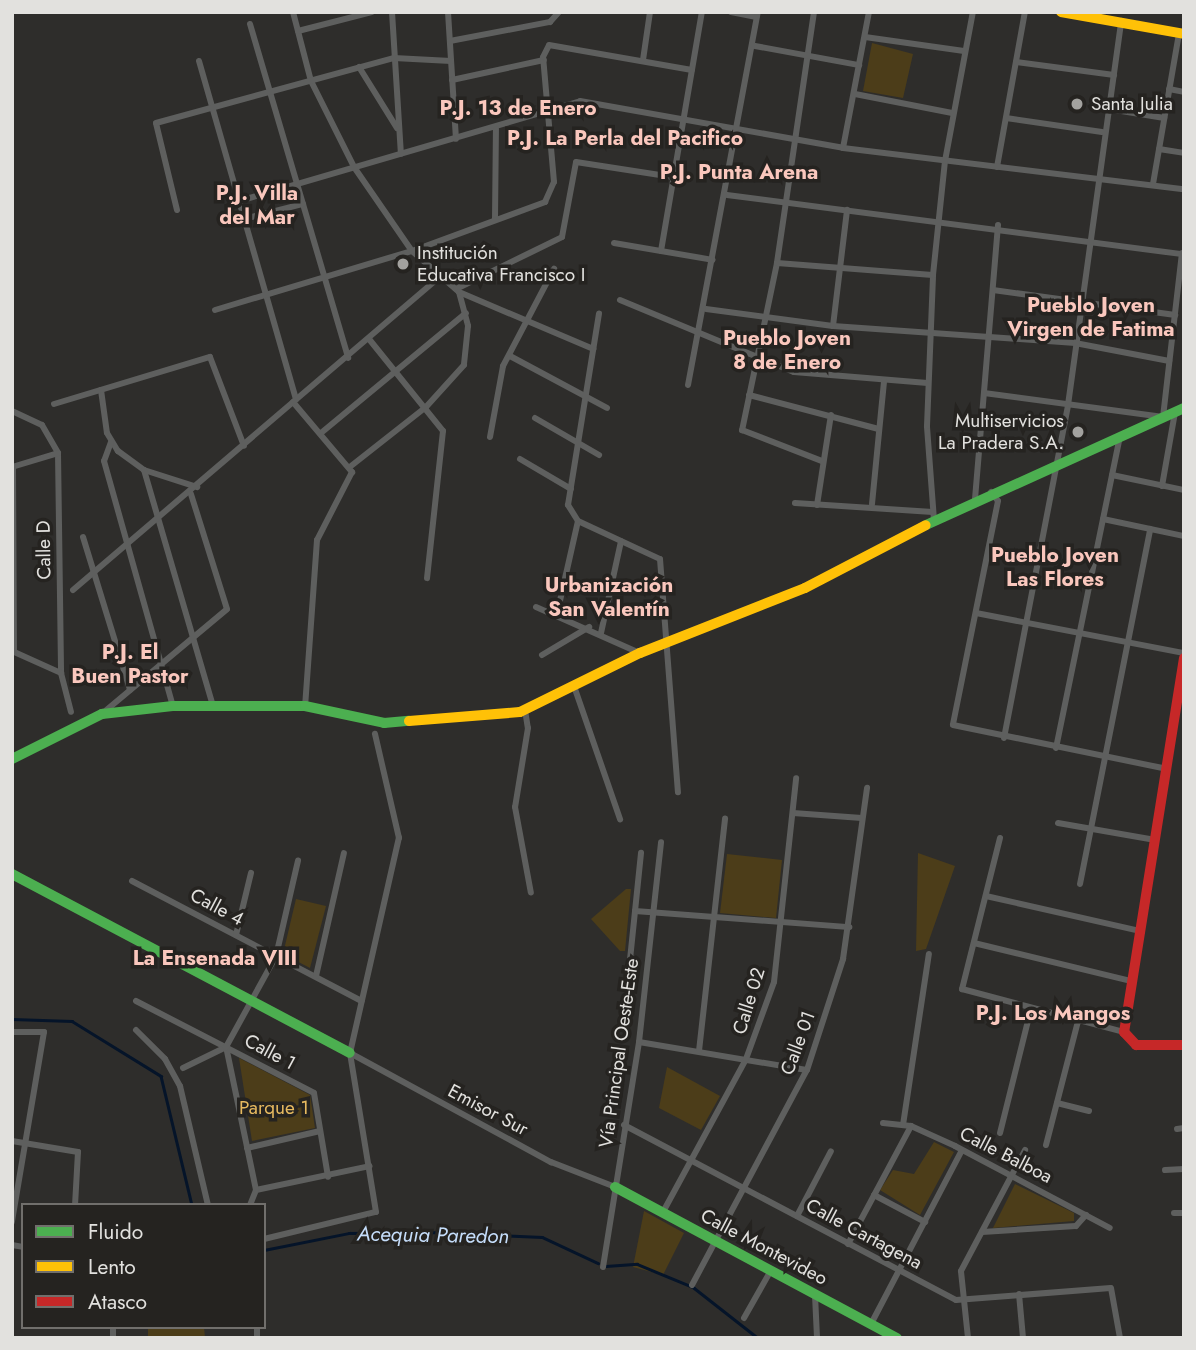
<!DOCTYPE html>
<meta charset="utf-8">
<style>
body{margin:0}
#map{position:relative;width:1196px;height:1350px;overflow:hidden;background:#2e2d2b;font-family:Jost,sans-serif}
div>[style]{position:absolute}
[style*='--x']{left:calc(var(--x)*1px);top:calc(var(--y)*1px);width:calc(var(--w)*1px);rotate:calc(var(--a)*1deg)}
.green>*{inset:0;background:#4c3d19}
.stream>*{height:2.5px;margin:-1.25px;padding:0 1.25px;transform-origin:1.25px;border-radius:1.25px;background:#051429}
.street>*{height:6px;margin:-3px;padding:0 3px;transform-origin:3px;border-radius:3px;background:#5e5f5e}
.fast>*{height:10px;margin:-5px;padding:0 5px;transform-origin:5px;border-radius:5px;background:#4caf50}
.slow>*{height:10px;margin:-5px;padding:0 5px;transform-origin:5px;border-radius:5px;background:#ffc107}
.jam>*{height:10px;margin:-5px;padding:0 5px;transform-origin:5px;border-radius:5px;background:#c62828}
.dots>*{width:19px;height:19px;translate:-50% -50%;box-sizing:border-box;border:4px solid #252320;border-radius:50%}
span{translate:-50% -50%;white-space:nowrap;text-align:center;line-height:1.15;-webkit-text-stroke:7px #252320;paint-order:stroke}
.poi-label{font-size:19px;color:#e2e1de}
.left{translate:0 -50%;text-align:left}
.right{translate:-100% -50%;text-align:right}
.street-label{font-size:19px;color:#e2e1de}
.park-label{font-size:19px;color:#e7ba60}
.neighbourhood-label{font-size:21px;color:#fac7bd;font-weight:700}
.water-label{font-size:21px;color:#c5ddfa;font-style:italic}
.frame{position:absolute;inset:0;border:14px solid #e2e1de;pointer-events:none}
.legend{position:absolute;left:21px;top:1203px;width:245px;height:126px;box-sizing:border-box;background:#252320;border:2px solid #716f6c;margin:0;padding:9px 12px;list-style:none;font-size:21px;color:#e2e1de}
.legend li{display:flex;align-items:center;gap:14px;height:35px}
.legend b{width:35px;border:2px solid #716f6c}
</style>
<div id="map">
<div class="green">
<i style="clip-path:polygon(872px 43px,913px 54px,903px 98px,863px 91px)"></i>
<i style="clip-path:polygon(918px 853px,955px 866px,926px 949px,916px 951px)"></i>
<i style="clip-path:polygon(727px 854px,782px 860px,776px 918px,720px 913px)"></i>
<i style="clip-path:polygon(626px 889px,631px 889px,625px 951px,620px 951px,591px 919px)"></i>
<i style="clip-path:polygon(296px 899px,326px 906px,310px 968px,283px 954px)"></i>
<i style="clip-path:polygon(239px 1058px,310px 1095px,315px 1128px,252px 1141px)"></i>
<i style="clip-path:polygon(667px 1067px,720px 1096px,701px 1130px,659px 1108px)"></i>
<i style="clip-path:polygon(934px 1142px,954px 1152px,920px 1215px,880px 1190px,893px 1170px,914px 1174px)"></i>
<i style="clip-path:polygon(1015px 1184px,1074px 1213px,1074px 1221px,993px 1228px)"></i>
<i style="clip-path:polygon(644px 1211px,684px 1233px,663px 1275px,633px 1267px)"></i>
<i style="clip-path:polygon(148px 1327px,204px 1327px,205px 1338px,148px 1338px)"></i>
</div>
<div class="stream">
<i style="--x:12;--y:1019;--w:60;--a:1.9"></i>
<i style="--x:72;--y:1021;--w:105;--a:31.7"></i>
<i style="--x:161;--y:1076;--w:133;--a:76.5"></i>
<i style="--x:264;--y:1250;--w:87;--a:-11.3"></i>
<i style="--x:349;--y:1233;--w:79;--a:-0.7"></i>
<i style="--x:428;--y:1232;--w:114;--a:2.5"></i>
<i style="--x:542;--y:1237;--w:62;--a:24.9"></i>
<i style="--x:606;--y:1266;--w:31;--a:-4"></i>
<i style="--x:637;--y:1264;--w:61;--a:22.3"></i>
<i style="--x:693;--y:1287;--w:83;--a:38.1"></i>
</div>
<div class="street">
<i style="--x:293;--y:12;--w:71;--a:75.4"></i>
<i style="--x:311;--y:81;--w:96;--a:63.4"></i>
<i style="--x:354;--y:167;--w:102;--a:55.4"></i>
<i style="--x:412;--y:251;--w:62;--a:41.1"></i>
<i style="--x:459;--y:292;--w:35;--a:75"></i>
<i style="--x:468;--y:326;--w:39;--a:96"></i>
<i style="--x:464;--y:365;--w:57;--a:132.1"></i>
<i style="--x:426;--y:407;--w:95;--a:141.8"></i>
<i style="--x:392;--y:12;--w:142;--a:86.4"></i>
<i style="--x:448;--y:12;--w:127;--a:86.4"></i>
<i style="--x:731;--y:12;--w:26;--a:11"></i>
<i style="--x:814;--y:12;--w:254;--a:98.4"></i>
<i style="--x:777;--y:263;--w:171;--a:101.8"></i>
<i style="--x:742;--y:430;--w:86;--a:21.2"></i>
<i style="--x:250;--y:24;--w:348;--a:73.6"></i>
<i style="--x:298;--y:31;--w:76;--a:-14.4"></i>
<i style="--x:865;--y:37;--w:100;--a:8"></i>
<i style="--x:450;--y:41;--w:102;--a:-10.8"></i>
<i style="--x:550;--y:22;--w:13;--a:-48"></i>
<i style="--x:755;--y:46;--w:106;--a:10.4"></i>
<i style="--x:643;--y:60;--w:49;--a:-81.7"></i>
<i style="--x:199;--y:61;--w:352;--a:74"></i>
<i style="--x:1016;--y:62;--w:99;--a:7.6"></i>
<i style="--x:359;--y:67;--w:72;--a:58.1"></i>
<i style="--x:452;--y:80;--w:94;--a:-12.3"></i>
<i style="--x:1169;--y:89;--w:15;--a:11"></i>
<i style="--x:855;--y:94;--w:99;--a:11.1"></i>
<i style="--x:1109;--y:109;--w:56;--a:9.3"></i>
<i style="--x:1006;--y:118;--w:97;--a:8.3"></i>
<i style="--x:843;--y:148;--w:138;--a:-79.2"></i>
<i style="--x:1159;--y:149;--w:25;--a:9"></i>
<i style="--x:997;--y:167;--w:158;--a:-79.8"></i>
<i style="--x:1153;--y:184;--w:153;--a:-80.2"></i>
<i style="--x:727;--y:195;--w:461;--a:7.4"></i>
<i style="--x:239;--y:201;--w:355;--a:-16.3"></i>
<i style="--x:580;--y:101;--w:267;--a:10.1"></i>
<i style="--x:843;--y:148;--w:343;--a:6.9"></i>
<i style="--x:177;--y:210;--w:89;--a:-103.6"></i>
<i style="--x:156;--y:123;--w:247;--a:-15.3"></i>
<i style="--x:394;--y:58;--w:57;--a:3"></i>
<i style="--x:244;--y:219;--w:61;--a:-14.3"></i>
<i style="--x:495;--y:219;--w:90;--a:-89.4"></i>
<i style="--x:614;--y:243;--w:100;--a:9.7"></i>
<i style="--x:661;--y:251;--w:242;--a:-80.3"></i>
<i style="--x:777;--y:263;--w:156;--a:4.4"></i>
<i style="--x:456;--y:289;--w:118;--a:-26.1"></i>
<i style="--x:562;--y:237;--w:76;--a:-79.4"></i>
<i style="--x:576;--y:162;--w:98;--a:8.8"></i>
<i style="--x:993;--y:290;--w:184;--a:7.8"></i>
<i style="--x:459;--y:292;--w:146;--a:23"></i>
<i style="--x:620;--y:300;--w:188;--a:22.5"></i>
<i style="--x:794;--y:372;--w:134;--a:4.7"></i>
<i style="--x:706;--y:309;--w:128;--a:7.6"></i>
<i style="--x:833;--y:326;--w:243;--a:4"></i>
<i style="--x:1075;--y:343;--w:96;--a:10.8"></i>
<i style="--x:215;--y:310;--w:206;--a:-16.7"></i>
<i style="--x:412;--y:251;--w:142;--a:-20.2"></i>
<i style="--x:545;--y:202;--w:22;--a:-66"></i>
<i style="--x:554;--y:182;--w:125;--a:-95"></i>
<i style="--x:543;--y:57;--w:13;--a:-63"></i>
<i style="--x:549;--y:45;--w:145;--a:9.9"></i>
<i style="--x:833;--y:326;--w:117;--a:-83.1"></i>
<i style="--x:369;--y:339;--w:118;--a:51.2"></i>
<i style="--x:443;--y:431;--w:148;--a:96.2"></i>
<i style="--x:510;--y:356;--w:110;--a:28.2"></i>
<i style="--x:688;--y:385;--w:380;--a:-79.4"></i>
<i style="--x:101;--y:390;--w:43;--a:82.1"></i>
<i style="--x:107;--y:433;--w:21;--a:59"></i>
<i style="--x:118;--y:451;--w:32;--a:36"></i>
<i style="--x:144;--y:470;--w:56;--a:17.8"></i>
<i style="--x:984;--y:393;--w:181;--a:7.6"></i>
<i style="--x:1163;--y:417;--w:165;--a:-83.4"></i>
<i style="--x:749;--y:395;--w:134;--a:14.7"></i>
<i style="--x:293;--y:402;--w:92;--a:49.9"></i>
<i style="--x:352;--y:472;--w:76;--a:117.2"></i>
<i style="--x:317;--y:540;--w:166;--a:94.1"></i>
<i style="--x:54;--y:404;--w:163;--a:-16.8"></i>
<i style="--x:210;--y:357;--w:95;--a:69.1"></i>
<i style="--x:12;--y:411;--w:33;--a:25"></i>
<i style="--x:42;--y:425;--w:32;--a:60"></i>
<i style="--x:58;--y:453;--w:220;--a:89.2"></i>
<i style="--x:61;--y:673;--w:40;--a:75.6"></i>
<i style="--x:535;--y:418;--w:74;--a:30"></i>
<i style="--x:321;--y:433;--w:188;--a:-39.6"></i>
<i style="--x:490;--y:437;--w:72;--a:-79.6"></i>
<i style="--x:503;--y:366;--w:110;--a:-62.3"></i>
<i style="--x:111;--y:442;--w:20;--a:110"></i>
<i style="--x:104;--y:461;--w:255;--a:74.3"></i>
<i style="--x:520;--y:459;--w:59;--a:30.5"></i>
<i style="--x:12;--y:467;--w:48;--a:-16.9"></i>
<i style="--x:13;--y:467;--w:185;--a:89.7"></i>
<i style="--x:144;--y:470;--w:243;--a:73.7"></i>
<i style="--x:1112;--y:475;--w:74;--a:11.8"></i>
<i style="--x:1162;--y:486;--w:75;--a:-80"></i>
<i style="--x:991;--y:492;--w:11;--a:52"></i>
<i style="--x:998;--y:501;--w:228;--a:101.4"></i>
<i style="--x:953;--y:725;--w:214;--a:11.6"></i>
<i style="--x:975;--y:499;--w:275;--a:-85.2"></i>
<i style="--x:795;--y:503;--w:138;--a:3.7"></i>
<i style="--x:872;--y:504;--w:124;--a:-84.4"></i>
<i style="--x:817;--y:505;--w:91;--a:-81.2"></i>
<i style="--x:1103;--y:519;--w:83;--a:11.9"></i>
<i style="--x:934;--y:520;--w:94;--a:-94.3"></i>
<i style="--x:927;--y:426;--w:151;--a:-87.7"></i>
<i style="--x:933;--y:275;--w:115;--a:-84"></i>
<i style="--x:945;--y:161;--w:152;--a:-79.4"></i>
<i style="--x:578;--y:521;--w:90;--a:24.9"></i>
<i style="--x:660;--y:559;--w:234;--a:85.6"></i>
<i style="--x:83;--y:537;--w:160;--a:72.9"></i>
<i style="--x:73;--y:590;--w:482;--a:-40.5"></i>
<i style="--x:536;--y:607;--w:114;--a:23.9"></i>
<i style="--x:976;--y:613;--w:212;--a:10.9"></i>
<i style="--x:557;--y:614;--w:95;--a:-77.3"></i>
<i style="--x:578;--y:521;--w:19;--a:-122"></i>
<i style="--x:568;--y:505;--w:194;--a:-80.8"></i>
<i style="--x:601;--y:633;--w:94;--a:-77.7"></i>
<i style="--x:12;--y:651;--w:54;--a:24.2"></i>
<i style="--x:542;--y:655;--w:55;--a:-30.8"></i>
<i style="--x:575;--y:689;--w:138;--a:70.9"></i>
<i style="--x:525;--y:710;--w:18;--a:81"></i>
<i style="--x:528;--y:728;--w:80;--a:99.3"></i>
<i style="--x:515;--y:807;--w:87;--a:79.5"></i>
<i style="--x:104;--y:712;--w:160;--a:-39.9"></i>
<i style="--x:227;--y:609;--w:121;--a:-107.4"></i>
<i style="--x:1004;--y:738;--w:339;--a:-79.1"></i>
<i style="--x:1068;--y:405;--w:388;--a:-82.1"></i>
<i style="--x:1056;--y:748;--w:314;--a:-78.4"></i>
<i style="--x:793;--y:813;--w:69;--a:4.1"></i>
<i style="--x:1058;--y:823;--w:93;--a:9.9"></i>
<i style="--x:1000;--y:838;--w:156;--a:104.1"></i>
<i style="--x:962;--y:989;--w:168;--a:14.9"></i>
<i style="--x:132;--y:881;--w:259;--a:27.6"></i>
<i style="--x:1080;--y:884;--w:362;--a:-78.8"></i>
<i style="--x:986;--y:896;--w:154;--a:12.8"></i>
<i style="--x:635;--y:911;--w:215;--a:4.3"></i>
<i style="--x:236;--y:935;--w:64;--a:-76.4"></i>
<i style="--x:974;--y:943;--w:162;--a:13.6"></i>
<i style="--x:316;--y:976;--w:126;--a:-77.2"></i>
<i style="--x:628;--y:979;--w:127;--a:-84.1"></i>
<i style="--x:136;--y:1001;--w:200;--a:27.3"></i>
<i style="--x:314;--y:1093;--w:85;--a:80.5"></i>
<i style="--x:136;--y:1030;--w:41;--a:45"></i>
<i style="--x:165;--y:1059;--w:31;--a:61"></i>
<i style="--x:180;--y:1086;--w:122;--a:76.8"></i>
<i style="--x:12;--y:1032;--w:32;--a:0"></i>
<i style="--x:44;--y:1032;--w:193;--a:99.6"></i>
<i style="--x:639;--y:1042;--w:170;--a:9.5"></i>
<i style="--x:699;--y:1051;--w:234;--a:-83.6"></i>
<i style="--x:350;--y:1053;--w:229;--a:28.5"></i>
<i style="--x:551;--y:1162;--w:69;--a:21.3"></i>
<i style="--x:183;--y:1068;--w:48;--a:-26"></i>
<i style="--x:1057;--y:1103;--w:33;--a:14"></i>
<i style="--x:883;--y:1123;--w:28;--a:6"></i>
<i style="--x:911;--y:1126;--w:48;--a:24.4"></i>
<i style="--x:955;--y:1146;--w:175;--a:27.9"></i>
<i style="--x:624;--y:1125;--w:375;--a:27.8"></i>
<i style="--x:956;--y:1300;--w:155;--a:-4.4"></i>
<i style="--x:1111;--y:1288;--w:51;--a:79.8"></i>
<i style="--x:903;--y:1125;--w:173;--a:-81.4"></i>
<i style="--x:1177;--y:1129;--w:7;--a:-8"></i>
<i style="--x:1000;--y:1133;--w:128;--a:-76"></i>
<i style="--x:12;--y:1141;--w:67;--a:9.5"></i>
<i style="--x:78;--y:1152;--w:53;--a:93.2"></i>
<i style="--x:1046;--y:1145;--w:128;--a:-75.5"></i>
<i style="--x:247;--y:1148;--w:75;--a:-13.1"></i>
<i style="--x:1165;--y:1170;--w:19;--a:-3"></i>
<i style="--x:256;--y:1190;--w:116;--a:-11.9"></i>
<i style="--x:874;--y:1195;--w:58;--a:27.9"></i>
<i style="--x:250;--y:1205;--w:16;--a:-68"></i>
<i style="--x:256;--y:1190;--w:146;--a:-101.8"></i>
<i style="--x:226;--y:1047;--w:104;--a:-61.2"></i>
<i style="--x:276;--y:956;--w:98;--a:-77"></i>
<i style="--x:663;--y:1212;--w:174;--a:-61.5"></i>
<i style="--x:746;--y:1059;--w:82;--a:-70"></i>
<i style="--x:774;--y:982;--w:205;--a:-83.8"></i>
<i style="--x:1174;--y:1213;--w:10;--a:0"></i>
<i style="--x:797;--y:1216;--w:73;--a:-62.4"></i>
<i style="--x:982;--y:1232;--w:94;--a:-3.7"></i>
<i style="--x:1076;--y:1226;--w:15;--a:-48"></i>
<i style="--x:264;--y:1239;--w:115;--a:-13.6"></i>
<i style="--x:376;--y:1212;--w:161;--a:-99.3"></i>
<i style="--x:350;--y:1053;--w:221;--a:-77.2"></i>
<i style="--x:399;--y:838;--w:107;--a:-103"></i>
<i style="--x:848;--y:1244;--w:134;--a:-61.9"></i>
<i style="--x:12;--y:1245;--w:11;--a:10"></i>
<i style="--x:603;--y:1267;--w:228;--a:-80.9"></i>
<i style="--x:639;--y:1042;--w:201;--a:-83.7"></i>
<i style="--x:692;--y:1285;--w:244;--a:-61.9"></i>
<i style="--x:807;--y:1070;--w:117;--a:-72"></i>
<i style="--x:843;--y:959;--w:173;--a:-82"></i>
<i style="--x:1019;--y:1294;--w:44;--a:84.8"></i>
<i style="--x:815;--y:1295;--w:43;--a:87.3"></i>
<i style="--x:744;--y:1318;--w:53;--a:-60.5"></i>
<i style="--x:871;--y:1324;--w:196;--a:-62.4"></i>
<i style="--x:113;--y:1327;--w:11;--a:90"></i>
<i style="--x:257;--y:1338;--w:11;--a:-90"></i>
<i style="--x:968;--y:1338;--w:67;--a:-96"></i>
<i style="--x:961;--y:1271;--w:137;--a:-62.1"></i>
</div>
<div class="fast">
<i style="--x:926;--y:525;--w:283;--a:-24.4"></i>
<i style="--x:12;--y:759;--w:101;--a:-26.6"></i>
<i style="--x:102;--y:714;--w:71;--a:-6.4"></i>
<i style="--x:173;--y:706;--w:132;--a:0"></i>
<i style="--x:305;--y:706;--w:81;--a:12.1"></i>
<i style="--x:384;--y:723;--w:25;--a:-5"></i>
<i style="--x:12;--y:874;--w:382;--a:27.9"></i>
<i style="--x:615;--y:1187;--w:320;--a:28.2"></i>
</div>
<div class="slow">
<i style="--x:1061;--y:12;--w:125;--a:10.1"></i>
<i style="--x:409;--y:721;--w:111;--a:-4.6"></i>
<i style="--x:520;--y:712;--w:134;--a:-26.2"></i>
<i style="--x:640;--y:653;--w:177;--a:-21.5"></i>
<i style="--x:805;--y:588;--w:136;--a:-27.5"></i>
</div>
<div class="jam">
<i style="--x:1184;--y:658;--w:379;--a:99.1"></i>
<i style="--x:1124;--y:1032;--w:18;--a:47"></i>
<i style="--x:1136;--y:1045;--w:48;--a:0"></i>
</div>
<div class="dots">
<i style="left:1077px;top:104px;background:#a3a29f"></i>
<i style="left:403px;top:264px;background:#a3a29f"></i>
<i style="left:1078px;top:432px;background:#a3a29f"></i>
</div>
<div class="poi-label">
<span class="left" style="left:1091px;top:104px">Santa Julia</span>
<span class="left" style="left:417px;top:264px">Institución<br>Educativa Francisco I</span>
<span class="right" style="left:1064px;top:432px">Multiservicios<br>La Pradera S.A.</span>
</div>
<div class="street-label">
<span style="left:44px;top:550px;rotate:-91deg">Calle D</span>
<span style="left:217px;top:907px;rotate:28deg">Calle 4</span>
<span style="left:749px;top:1001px;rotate:-73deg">Calle 02</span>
<span style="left:798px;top:1043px;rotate:-70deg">Calle 01</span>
<span style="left:270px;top:1052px;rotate:28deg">Calle 1</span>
<span style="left:619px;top:1053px;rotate:-82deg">Vía Principal Oeste-Este</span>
<span style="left:488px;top:1110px;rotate:28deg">Emisor Sur</span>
<span style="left:1006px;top:1155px;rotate:27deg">Calle Balboa</span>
<span style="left:864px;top:1234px;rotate:28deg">Calle Cartagena</span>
<span style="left:764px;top:1247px;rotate:28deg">Calle Montevideo</span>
</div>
<div class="park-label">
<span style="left:274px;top:1108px">Parque 1</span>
</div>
<div class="neighbourhood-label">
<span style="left:518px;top:108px">P.J. 13 de Enero</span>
<span style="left:625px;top:138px">P.J. La Perla del Pacifico</span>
<span style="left:739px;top:172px">P.J. Punta Arena</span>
<span style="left:257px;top:205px">P.J. Villa<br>del Mar</span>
<span style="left:1091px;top:317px">Pueblo Joven<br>Virgen de Fatima</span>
<span style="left:787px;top:350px">Pueblo Joven<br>8 de Enero</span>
<span style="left:1055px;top:567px">Pueblo Joven<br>Las Flores</span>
<span style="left:609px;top:597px">Urbanización<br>San Valentín</span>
<span style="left:130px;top:664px">P.J. El<br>Buen Pastor</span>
<span style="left:215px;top:958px">La Ensenada VIII</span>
<span style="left:1053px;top:1013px">P.J. Los Mangos</span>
</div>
<div class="water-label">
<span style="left:433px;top:1235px;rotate:1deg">Acequia Paredon</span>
</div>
<div class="frame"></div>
<ul class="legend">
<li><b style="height:9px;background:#4caf50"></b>Fluido</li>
<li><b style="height:9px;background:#ffc107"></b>Lento</li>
<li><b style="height:9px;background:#c62828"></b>Atasco</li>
</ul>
</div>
